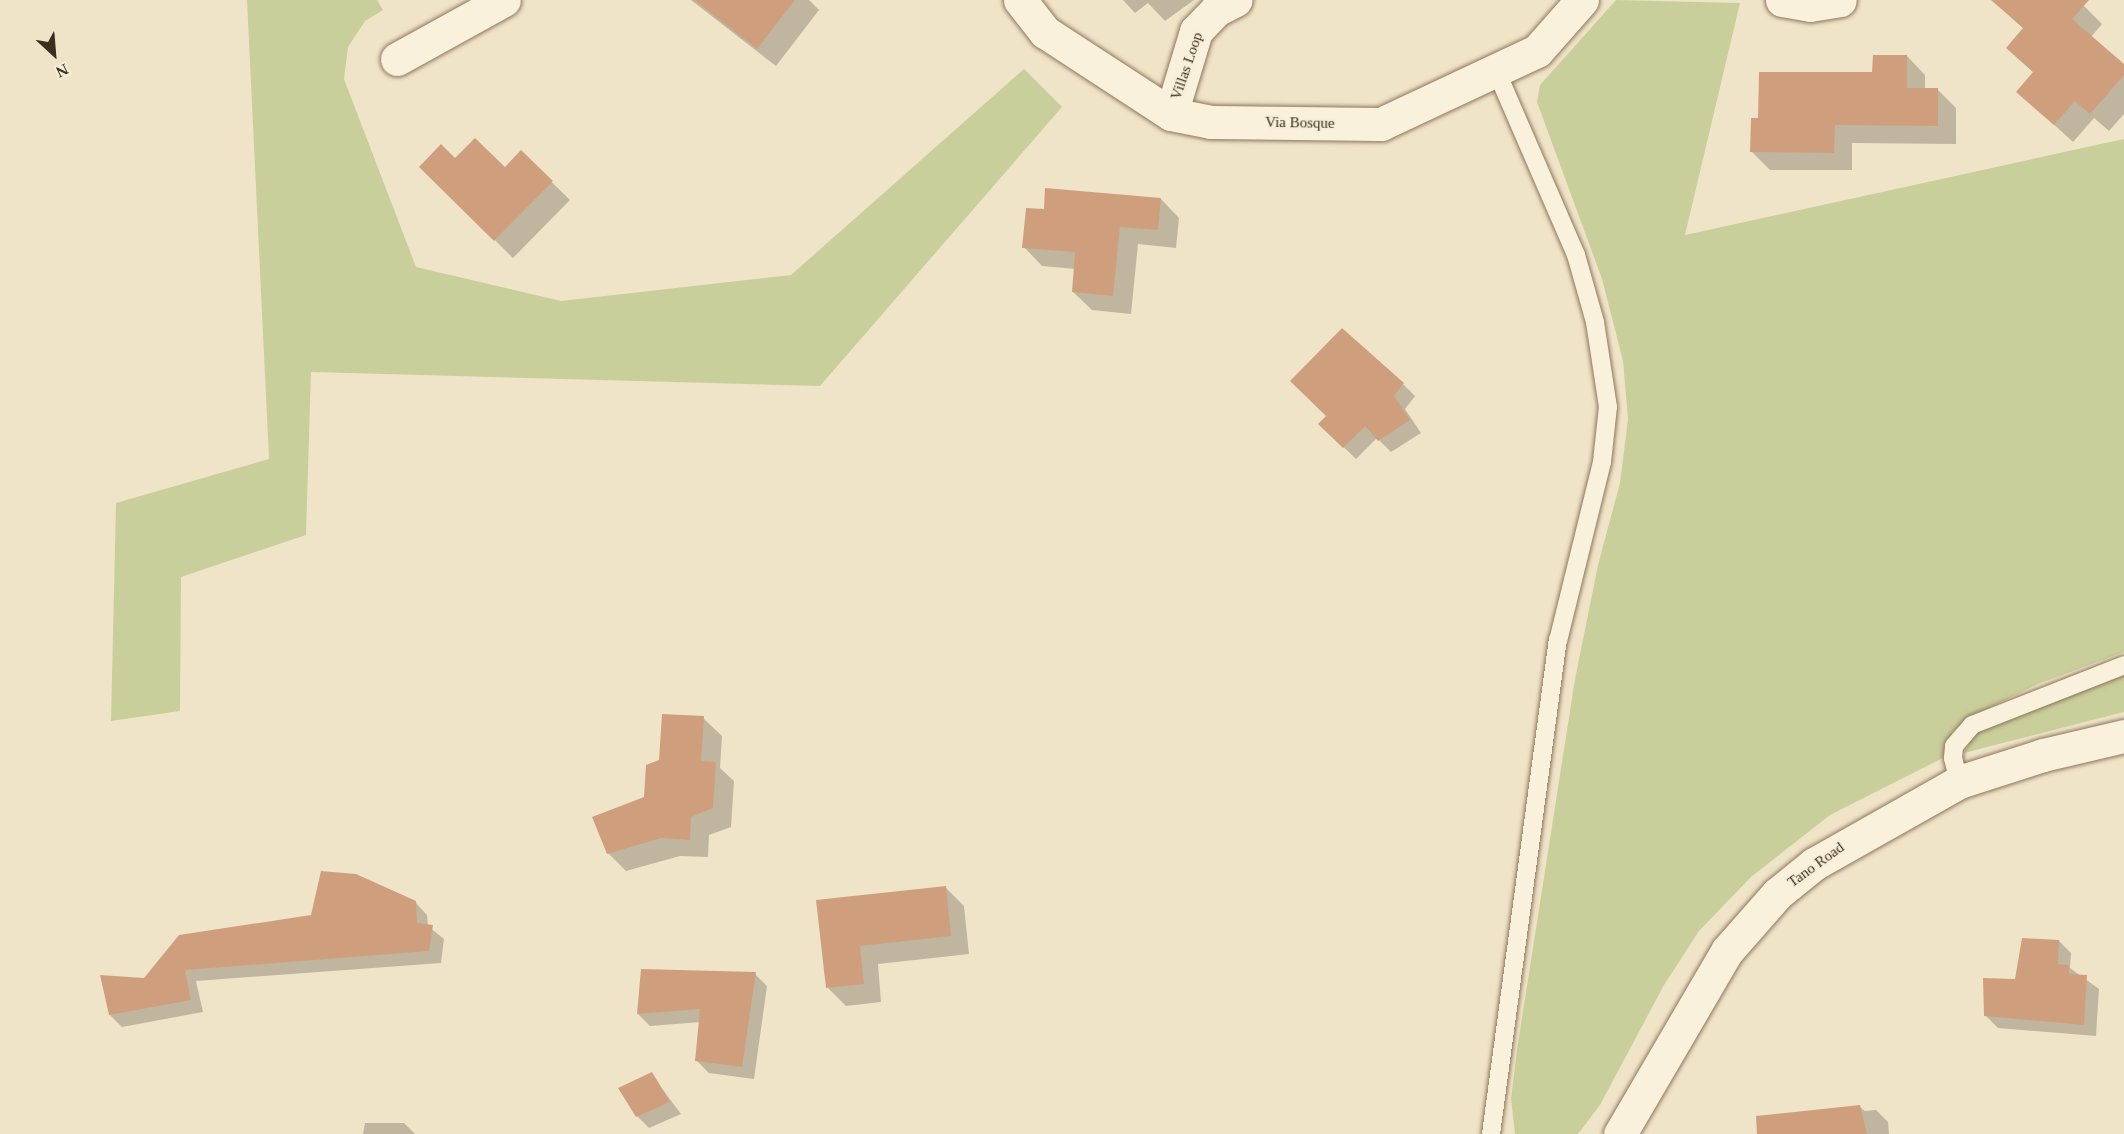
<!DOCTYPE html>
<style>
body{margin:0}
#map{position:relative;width:2124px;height:1134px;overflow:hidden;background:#f0e4c8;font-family:Georgia,serif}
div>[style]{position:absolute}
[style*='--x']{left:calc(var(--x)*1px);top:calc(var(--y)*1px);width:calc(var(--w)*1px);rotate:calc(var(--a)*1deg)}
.green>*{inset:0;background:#c9cf9b}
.shadow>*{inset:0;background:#0003}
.building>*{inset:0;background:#cf9f7d}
.roads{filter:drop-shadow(0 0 2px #8d765c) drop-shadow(0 0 2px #8d765c)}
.lane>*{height:18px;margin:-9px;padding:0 9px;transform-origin:9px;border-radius:9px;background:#faf1dc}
.street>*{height:33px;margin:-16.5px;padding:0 16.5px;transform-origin:16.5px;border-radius:16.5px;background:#faf1dc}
.secondary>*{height:33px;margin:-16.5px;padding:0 16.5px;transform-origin:16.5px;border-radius:16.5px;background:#faf1dc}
span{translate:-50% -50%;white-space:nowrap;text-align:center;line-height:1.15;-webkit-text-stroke:4.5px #f7eed8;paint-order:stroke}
.street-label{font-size:15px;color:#3d2e20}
.north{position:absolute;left:24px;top:24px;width:60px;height:60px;-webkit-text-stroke:4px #f7eed8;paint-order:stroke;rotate:154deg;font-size:16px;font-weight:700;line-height:24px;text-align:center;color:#3d2e20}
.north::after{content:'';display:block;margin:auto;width:21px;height:27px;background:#3d2e20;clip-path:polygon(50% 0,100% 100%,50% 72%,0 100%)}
</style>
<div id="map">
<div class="green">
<i style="clip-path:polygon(247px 0,377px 0,383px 10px,365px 21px,348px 47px,344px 79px,416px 267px,561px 301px,791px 275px,1024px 69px,1062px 107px,820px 386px,311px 372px,306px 535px,181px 577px,180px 711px,111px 721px,116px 503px,269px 459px)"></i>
<i style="clip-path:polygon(1616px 0,1740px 3px,1685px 235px,2124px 139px,2124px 652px,2038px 684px,1972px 716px,1953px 731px,1943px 758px,1830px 815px,1751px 877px,1699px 931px,1664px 985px,1600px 1105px,1578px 1134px,1515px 1134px,1511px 1099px,1517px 1050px,1575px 679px,1598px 565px,1620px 483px,1628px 419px,1623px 361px,1602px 279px,1537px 102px,1540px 85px)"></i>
<i style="clip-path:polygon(2124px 671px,2124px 712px,1964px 753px,1976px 731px)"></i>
</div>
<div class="shadow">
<i style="clip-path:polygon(691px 0,809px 0,819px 10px,776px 66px)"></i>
<i style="clip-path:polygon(1123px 0,1194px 0,1165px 21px,1148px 3px,1135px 13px)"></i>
<i style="clip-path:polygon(1999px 0,2078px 0,2102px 24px,2091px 37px,2124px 66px,2124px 114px,2109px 131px,2094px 118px,2073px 142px,2018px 92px,2034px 73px,2008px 48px,2024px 29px,1997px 3px)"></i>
<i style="clip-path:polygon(1907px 56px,1925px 75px,1925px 90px,1938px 90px,1956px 108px,1956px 144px,1852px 143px,1852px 170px,1770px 170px,1752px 152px,1760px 120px,1874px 74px)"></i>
<i style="clip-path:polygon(521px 152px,570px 200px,513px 258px,421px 167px,455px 160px,505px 169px)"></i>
<i style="clip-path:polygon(1161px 199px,1179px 218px,1176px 248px,1138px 244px,1131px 314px,1092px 310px,1073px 292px,1075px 269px,1042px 266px,1024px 247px)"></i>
<i style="clip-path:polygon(1403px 384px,1415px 396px,1405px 409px,1421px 433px,1391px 452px,1377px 438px,1356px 459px,1320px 424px)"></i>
<i style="clip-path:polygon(703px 718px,722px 736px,720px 768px,734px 781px,731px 827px,709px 835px,708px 857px,680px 856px,626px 871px,608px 853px,646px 798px,661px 761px)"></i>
<i style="clip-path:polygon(946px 888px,964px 906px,969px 954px,878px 964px,881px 1002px,846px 1006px,827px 987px,818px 901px)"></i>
<i style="clip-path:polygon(415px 902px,427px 915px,428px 926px,444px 939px,441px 963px,196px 981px,203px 1012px,122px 1027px,110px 1015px,145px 979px)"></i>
<i style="clip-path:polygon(2059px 941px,2071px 953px,2070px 968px,2099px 989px,2096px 1036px,1998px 1028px,1986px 1016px,2016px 980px)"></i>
<i style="clip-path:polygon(755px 974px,767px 986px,754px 1079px,709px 1073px,696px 1060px,701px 1022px,650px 1026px,638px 1014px)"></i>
<i style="clip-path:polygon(651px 1074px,681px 1114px,649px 1128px,637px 1116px)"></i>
<i style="clip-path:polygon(1860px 1107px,1865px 1111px,1876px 1110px,1888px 1122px,1889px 1134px,1800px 1134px)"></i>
<i style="clip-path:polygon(365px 1123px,404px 1123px,415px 1134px,363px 1134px)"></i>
</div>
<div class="building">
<i style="clip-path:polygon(694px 0,795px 0,757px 49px)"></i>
<i style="clip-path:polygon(1991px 0,2089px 0,2072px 19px,2124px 64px,2124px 75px,2090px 114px,2075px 101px,2054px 125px,2016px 92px,2033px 72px,2006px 48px,2023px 28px)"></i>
<i style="clip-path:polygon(1873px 55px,1907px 55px,1907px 88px,1938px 88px,1938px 126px,1835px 125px,1834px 153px,1750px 152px,1751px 118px,1758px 118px,1759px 72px,1872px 72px)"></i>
<i style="clip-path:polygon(475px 138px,505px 167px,521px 150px,553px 181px,494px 241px,419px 167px,441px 144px,455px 158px)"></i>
<i style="clip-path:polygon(1045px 188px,1161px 198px,1158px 230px,1120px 227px,1113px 296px,1072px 292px,1075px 252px,1022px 248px,1026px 208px,1044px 209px)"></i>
<i style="clip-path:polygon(1342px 328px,1404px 383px,1394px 396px,1410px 420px,1378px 441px,1365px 426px,1343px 448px,1318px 424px,1326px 416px,1290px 381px)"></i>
<i style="clip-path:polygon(662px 714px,704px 716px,701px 761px,716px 762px,713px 808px,691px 817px,690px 840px,661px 838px,607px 854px,592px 817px,644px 797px,646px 765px,659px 760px)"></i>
<i style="clip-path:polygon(321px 871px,356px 874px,416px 901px,417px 923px,433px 925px,429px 951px,185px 970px,191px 1000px,109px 1015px,100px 975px,144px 978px,179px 935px,311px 915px)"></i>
<i style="clip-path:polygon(946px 886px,951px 936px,860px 946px,864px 984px,826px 988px,816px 900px)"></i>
<i style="clip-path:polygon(2022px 938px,2059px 940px,2058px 964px,2069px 965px,2069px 974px,2087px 975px,2084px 1025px,1984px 1016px,1983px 978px,2015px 979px)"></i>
<i style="clip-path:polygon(641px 969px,756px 972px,742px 1067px,695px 1061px,700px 1009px,637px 1014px)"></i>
<i style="clip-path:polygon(652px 1072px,670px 1102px,636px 1117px,618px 1088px)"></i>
<i style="clip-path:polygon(1860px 1105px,1867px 1134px,1757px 1134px,1756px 1116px)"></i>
</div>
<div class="roads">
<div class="lane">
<i style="--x:1959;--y:782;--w:25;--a:-104"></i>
<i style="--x:1953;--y:758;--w:12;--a:-85"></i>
<i style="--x:1954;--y:746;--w:28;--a:-49"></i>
<i style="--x:1972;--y:725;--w:163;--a:-21.5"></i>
<i style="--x:1491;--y:1134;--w:498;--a:-82.3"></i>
<i style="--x:1558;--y:641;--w:184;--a:-76.2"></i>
<i style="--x:1602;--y:462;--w:55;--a:-83.8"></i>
<i style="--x:1608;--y:407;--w:86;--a:-98.7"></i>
<i style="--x:1595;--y:322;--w:70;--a:-105.8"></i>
<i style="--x:1576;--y:255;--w:202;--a:-113.4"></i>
</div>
<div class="street">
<i style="--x:1020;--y:0;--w:41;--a:52"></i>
<i style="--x:1045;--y:32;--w:150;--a:33.1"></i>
<i style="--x:1171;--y:114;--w:41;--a:11.3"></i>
<i style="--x:1211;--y:122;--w:170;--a:0.7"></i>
<i style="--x:1381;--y:124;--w:172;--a:-25.1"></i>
<i style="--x:1537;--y:51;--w:68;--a:-48.6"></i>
<i style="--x:1782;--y:0;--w:28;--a:10"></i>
<i style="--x:1810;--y:5;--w:30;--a:-9"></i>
<i style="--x:397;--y:59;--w:122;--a:-28.9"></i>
<i style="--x:1171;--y:114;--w:87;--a:-73.2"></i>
<i style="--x:1196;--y:31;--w:29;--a:-46"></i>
<i style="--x:1216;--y:10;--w:22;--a:-27"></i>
</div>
<div class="secondary">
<i style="--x:1620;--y:1134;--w:212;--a:-59.7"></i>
<i style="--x:1727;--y:951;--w:76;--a:-48.7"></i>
<i style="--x:1777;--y:894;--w:48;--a:-39"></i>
<i style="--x:1814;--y:864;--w:167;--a:-29.5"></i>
<i style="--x:1959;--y:782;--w:88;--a:-17.8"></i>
<i style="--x:2043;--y:755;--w:83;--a:-13.2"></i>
</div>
</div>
<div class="street-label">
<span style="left:1187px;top:66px;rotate:-71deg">Villas Loop</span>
<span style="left:1300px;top:123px;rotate:1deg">Via Bosque</span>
<span style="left:1816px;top:865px;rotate:-36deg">Tano Road</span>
</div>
<div class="north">N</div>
</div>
